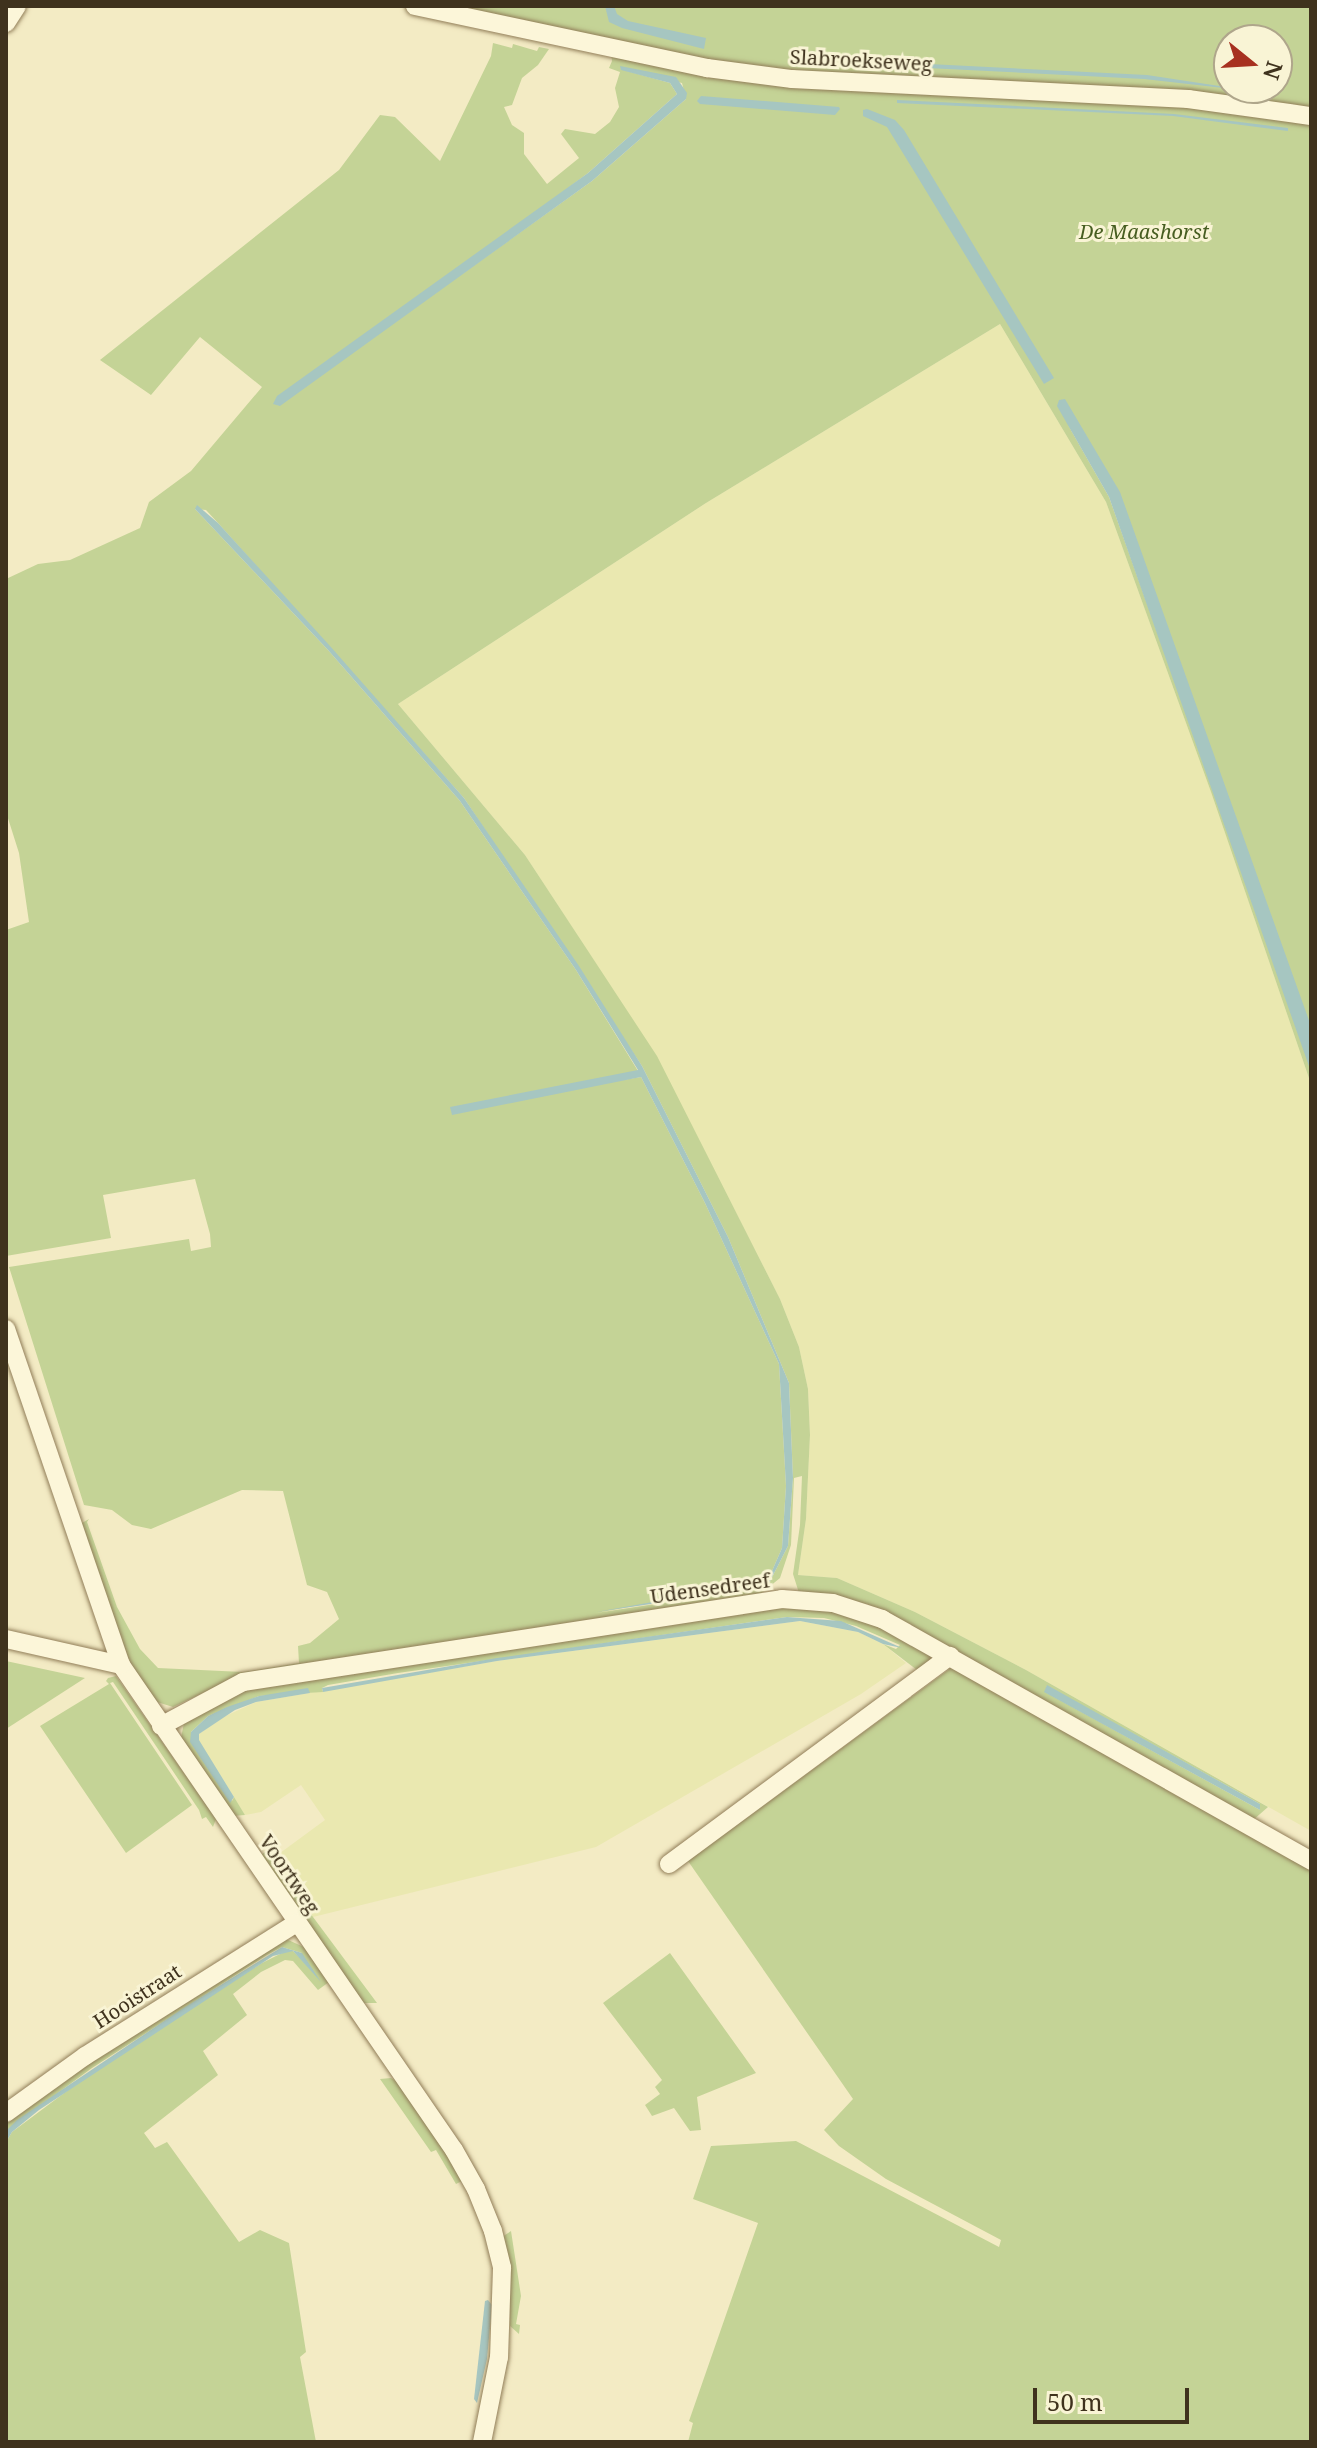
<!DOCTYPE html>
<style>
body{margin:0}
#map{position:relative;width:1317px;height:2448px;overflow:hidden;background:#f3ebc4;font-family:"Noto Serif",serif}
div>[style]{position:absolute}
[style*='--x']{left:calc(var(--x)*1px);top:calc(var(--y)*1px);width:calc(var(--w)*1px);rotate:calc(var(--a)*1deg)}
.farmland>*{inset:0;background:#eae8b0}
.green>*{inset:0;background:#c4d396}
.water>*{inset:0;background:#a6c6c1}
.roads{filter:drop-shadow(0 0 2px #917d58) drop-shadow(0 0 2px #917d58)}
.minor>*{height:18px;margin:-9px;padding:0 9px;transform-origin:9px;border-radius:9px;background:#fcf6d9}
span{translate:-50% -50%;white-space:nowrap;text-align:center;line-height:1.15;-webkit-text-stroke:6px #f9f4d5;paint-order:stroke}
.street-label{font-size:20px;color:#3f321d}
.park-label{font-size:20px;color:#475e21;font-style:italic}
.frame{position:absolute;inset:0;border:8px solid #3f321d;pointer-events:none}
.north{position:absolute;left:1213px;top:24px;width:80px;height:80px;box-sizing:border-box;background:#f9f4d5;border:2px solid #afa68b;border-radius:50%;rotate:108deg;font-size:22px;font-weight:700;line-height:32px;text-align:center;color:#3f321d}
.north::after{content:'';display:block;margin:auto;width:28px;height:36px;background:#a73120;clip-path:polygon(50% 0,100% 100%,50% 72%,0 100%)}
.scale{position:absolute;left:1033px;top:2388px;width:156px;height:36px;box-sizing:border-box;border:4px solid #3f321d;border-top:0;padding-left:10px;font-size:24px;line-height:28px;white-space:nowrap;color:#3f321d;-webkit-text-stroke:6px #f9f4d5;paint-order:stroke}
</style>
<div id="map">
<div class="farmland">
<i style="clip-path:polygon(1000px 324px,1106px 502px,1211px 792px,1311px 1084px,1311px 1831px,1026px 1670px,915px 1612px,837px 1578px,798px 1575px,806px 1519px,810px 1435px,808px 1389px,799px 1347px,780px 1299px,656px 1056px,525px 855px,398px 704px,706px 503px)"></i>
<i style="clip-path:polygon(800px 1621px,858px 1632px,883px 1644px,906px 1663px,861px 1694px,596px 1847px,313px 1917px,276px 1856px,325px 1820px,301px 1785px,261px 1812px,245px 1815px,198px 1740px,199px 1734px,219px 1719px,256px 1702px,497px 1661px)"></i>
</div>
<div class="green">
<i style="clip-path:polygon(evenodd,449px 6px,605px 6px,607px 11px,607px 6px,1311px 6px,1311px 1084px,1211px 792px,1106px 502px,1000px 324px,706px 503px,398px 704px,525px 855px,657px 1056px,780px 1299px,799px 1347px,808px 1389px,810px 1435px,806px 1519px,798px 1575px,837px 1578px,915px 1612px,1026px 1670px,1268px 1807px,1252px 1821px,867px 1604px,799px 1593px,793px 1574px,800px 1525px,802px 1476px,794px 1478px,791px 1545px,780px 1578px,758px 1596px,239px 1676px,173px 1707px,154px 1701px,127px 1657px,80px 1524px,89px 1519px,87px 1522px,117px 1607px,140px 1649px,158px 1668px,243px 1672px,299px 1663px,298px 1646px,310px 1643px,339px 1619px,327px 1592px,307px 1585px,283px 1491px,242px 1490px,151px 1529px,132px 1525px,112px 1510px,84px 1505px,9px 1267px,189px 1239px,191px 1251px,211px 1247px,210px 1234px,195px 1179px,103px 1195px,111px 1238px,6px 1256px,6px 930px,29px 922px,19px 853px,6px 812px,6px 579px,38px 564px,70px 560px,140px 528px,149px 502px,191px 471px,262px 387px,200px 337px,151px 395px,100px 360px,339px 170px,380px 115px,395px 117px,440px 161px,491px 56px,493px 43px,512px 48px,513px 44px,537px 51px,539px 47px,549px 49px,538px 65px,522px 78px,512px 105px,504px 107px,512px 125px,524px 133px,524px 154px,547px 184px,579px 158px,561px 134px,565px 129px,595px 134px,610px 122px,619px 107px,615px 88px,620px 72px,609px 68px,612px 61px,610px 41px,449px 6px,1229px 40px,1277px 40px,1277px 88px,1229px 88px,1229px 40px,449px 6px,620px 69px,682px 83px,686px 99px,592px 181px,276px 407px,588px 173px,677px 94px,670px 83px,620px 69px,449px 6px,1068px 425px,1116px 500px,1208px 775px,1109px 497px,1068px 425px,449px 6px,195px 509px,206px 510px,218px 523px,464px 798px,642px 1066px,728px 1237px,789px 1383px,793px 1478px,788px 1546px,767px 1587px,596px 1613px,760px 1583px,772px 1571px,782px 1548px,786px 1486px,779px 1364px,705px 1203px,641px 1077px,450px 1108px,638px 1071px,576px 970px,460px 801px,328px 650px,195px 509px,449px 6px,1047px 1686px,1260px 1804px,1260px 1810px,1045px 1692px,1047px 1686px)"></i>
<i style="clip-path:polygon(801px 1606px,870px 1619px,929px 1650px,931px 1661px,921px 1673px,883px 1644px,896px 1649px,900px 1645px,856px 1626px,824px 1618px,787px 1617px,398px 1673px,328px 1685px,322px 1688px,323px 1692px,259px 1696px,208px 1716px,191px 1732px,232px 1801px,234px 1797px,245px 1815px,232px 1816px,181px 1738px,184px 1723px,256px 1685px,764px 1607px)"></i>
<i style="clip-path:polygon(6px 1661px,85px 1678px,6px 1729px)"></i>
<i style="clip-path:polygon(955px 1665px,1311px 1867px,1311px 2442px,688px 2442px,693px 2423px,689px 2421px,758px 2223px,693px 2199px,711px 2146px,796px 2141px,999px 2247px,1001px 2240px,886px 2179px,839px 2146px,824px 2130px,853px 2099px,688px 1861px)"></i>
<i style="clip-path:polygon(116px 1676px,216px 1819px,213px 1827px,206px 1817px,202px 1819px,199px 1810px,113px 1682px,110px 1683px,192px 1805px,126px 1853px,40px 1726px,109px 1684px,106px 1681px,108px 1678px)"></i>
<i style="clip-path:polygon(270px 1849px,313px 1917px,377px 2003px,362px 2003px,259px 1856px)"></i>
<i style="clip-path:polygon(286px 1939px,306px 1948px,329px 1982px,318px 1990px,293px 1961px,285px 1960px,261px 1972px,233px 1994px,247px 2015px,203px 2051px,218px 2075px,144px 2133px,155px 2148px,167px 2142px,239px 2242px,260px 2230px,289px 2243px,306px 2352px,300px 2357px,316px 2442px,6px 2442px,6px 2142px,12px 2132px,91px 2073px,262px 1963px,286px 1951px,293px 1951px,299px 1957px,302px 1953px,282px 1947px,267px 1955px,92px 2068px,6px 2131px,6px 2119px,41px 2092px)"></i>
<i style="clip-path:polygon(670px 1953px,756px 2073px,697px 2097px,701px 2130px,690px 2131px,674px 2108px,652px 2116px,645px 2105px,660px 2094px,655px 2087px,662px 2080px,603px 2003px)"></i>
<i style="clip-path:polygon(391px 2078px,399px 2083px,464px 2180px,456px 2184px,436px 2150px,431px 2152px,380px 2079px)"></i>
<i style="clip-path:polygon(511px 2231px,521px 2296px,516px 2324px,520px 2325px,519px 2334px,510px 2326px,509px 2276px,502px 2237px)"></i>
</div>
<div class="water">
<i style="clip-path:polygon(605px 6px,614px 6px,617px 14px,628px 21px,706px 38px,704px 49px,622px 28px,609px 22px)"></i>
<i style="clip-path:polygon(909px 63px,1147px 75px,1259px 92px,1144px 79px,907px 67px)"></i>
<i style="clip-path:polygon(620px 66px,676px 77px,687px 93px,686px 99px,592px 181px,280px 406px,273px 404px,277px 396px,588px 173px,677px 94px,670px 83px,621px 70px)"></i>
<i style="clip-path:polygon(701px 96px,839px 107px,840px 109px,835px 115px,700px 104px,697px 101px)"></i>
<i style="clip-path:polygon(897px 100px,1174px 114px,1288px 128px,1288px 131px,1173px 116px,897px 103px)"></i>
<i style="clip-path:polygon(867px 109px,895px 120px,904px 130px,1054px 378px,1044px 384px,887px 127px,863px 116px,863px 110px)"></i>
<i style="clip-path:polygon(1065px 399px,1120px 492px,1311px 1026px,1311px 1072px,1109px 497px,1057px 406px,1059px 400px)"></i>
<i style="clip-path:polygon(197px 505px,218px 523px,330px 646px,464px 798px,579px 966px,642px 1066px,728px 1237px,789px 1383px,793px 1478px,788px 1546px,767px 1587px,596px 1612px,760px 1583px,772px 1571px,782px 1548px,786px 1486px,779px 1364px,705px 1203px,641px 1077px,452px 1115px,450px 1107px,638px 1070px,576px 970px,460px 801px,328px 650px,195px 509px)"></i>
<i style="clip-path:polygon(787px 1617px,841px 1621px,902px 1648px,883px 1644px,858px 1632px,800px 1621px,497px 1661px,323px 1692px,322px 1688px,497px 1658px)"></i>
<i style="clip-path:polygon(1047px 1685px,1260px 1804px,1260px 1810px,1044px 1692px)"></i>
<i style="clip-path:polygon(308px 1688px,310px 1693px,256px 1702px,235px 1710px,199px 1734px,199px 1740px,234px 1797px,230px 1803px,190px 1742px,191px 1732px,208px 1716px,227px 1707px,259px 1696px)"></i>
<i style="clip-path:polygon(282px 1947px,302px 1953px,321px 1982px,293px 1951px,273px 1956px,39px 2110px,12px 2132px,6px 2142px,6px 2131px,17px 2120px,182px 2009px)"></i>
<i style="clip-path:polygon(488px 2300px,492px 2305px,487px 2359px,477px 2403px,474px 2399px,485px 2301px)"></i>
</div>
<div class="roads">
<div class="minor">
<i style="--x:415;--y:6;--w:299;--a:12"></i>
<i style="--x:707;--y:68;--w:86;--a:7.4"></i>
<i style="--x:792;--y:79;--w:397;--a:2.9"></i>
<i style="--x:1188;--y:99;--w:124;--a:7.9"></i>
<i style="--x:6;--y:23;--w:20;--a:-57"></i>
<i style="--x:6;--y:1329;--w:355;--a:71.1"></i>
<i style="--x:121;--y:1665;--w:588;--a:55.53"></i>
<i style="--x:454;--y:2150;--w:45;--a:60.6"></i>
<i style="--x:476;--y:2189;--w:45;--a:68"></i>
<i style="--x:493;--y:2231;--w:38;--a:76"></i>
<i style="--x:502;--y:2268;--w:89;--a:91.9"></i>
<i style="--x:499;--y:2357;--w:87;--a:101.3"></i>
<i style="--x:6;--y:1639;--w:118;--a:12.7"></i>
<i style="--x:161;--y:1726;--w:93;--a:-28.2"></i>
<i style="--x:243;--y:1682;--w:545;--a:-8.75"></i>
<i style="--x:782;--y:1599;--w:51;--a:4.5"></i>
<i style="--x:833;--y:1603;--w:52;--a:18.1"></i>
<i style="--x:882;--y:1619;--w:493;--a:29.4"></i>
<i style="--x:669;--y:1864;--w:350;--a:-36.5"></i>
<i style="--x:6;--y:2113;--w:97;--a:-35.8"></i>
<i style="--x:85;--y:2056;--w:249;--a:-32.2"></i>
</div>
</div>
<div class="street-label">
<span style="left:861px;top:60px;rotate:3deg">Slabroekseweg</span>
<span style="left:710px;top:1588px;rotate:-8deg">Udensedreef</span>
<span style="left:290px;top:1874px;rotate:56deg">Voortweg</span>
<span style="left:137px;top:1996px;rotate:-33deg">Hooistraat</span>
</div>
<div class="park-label">
<span style="left:1144px;top:231px">De Maashorst</span>
</div>
<div class="frame"></div>
<div class="north">N</div>
<div class="scale">50 m</div>
</div>
